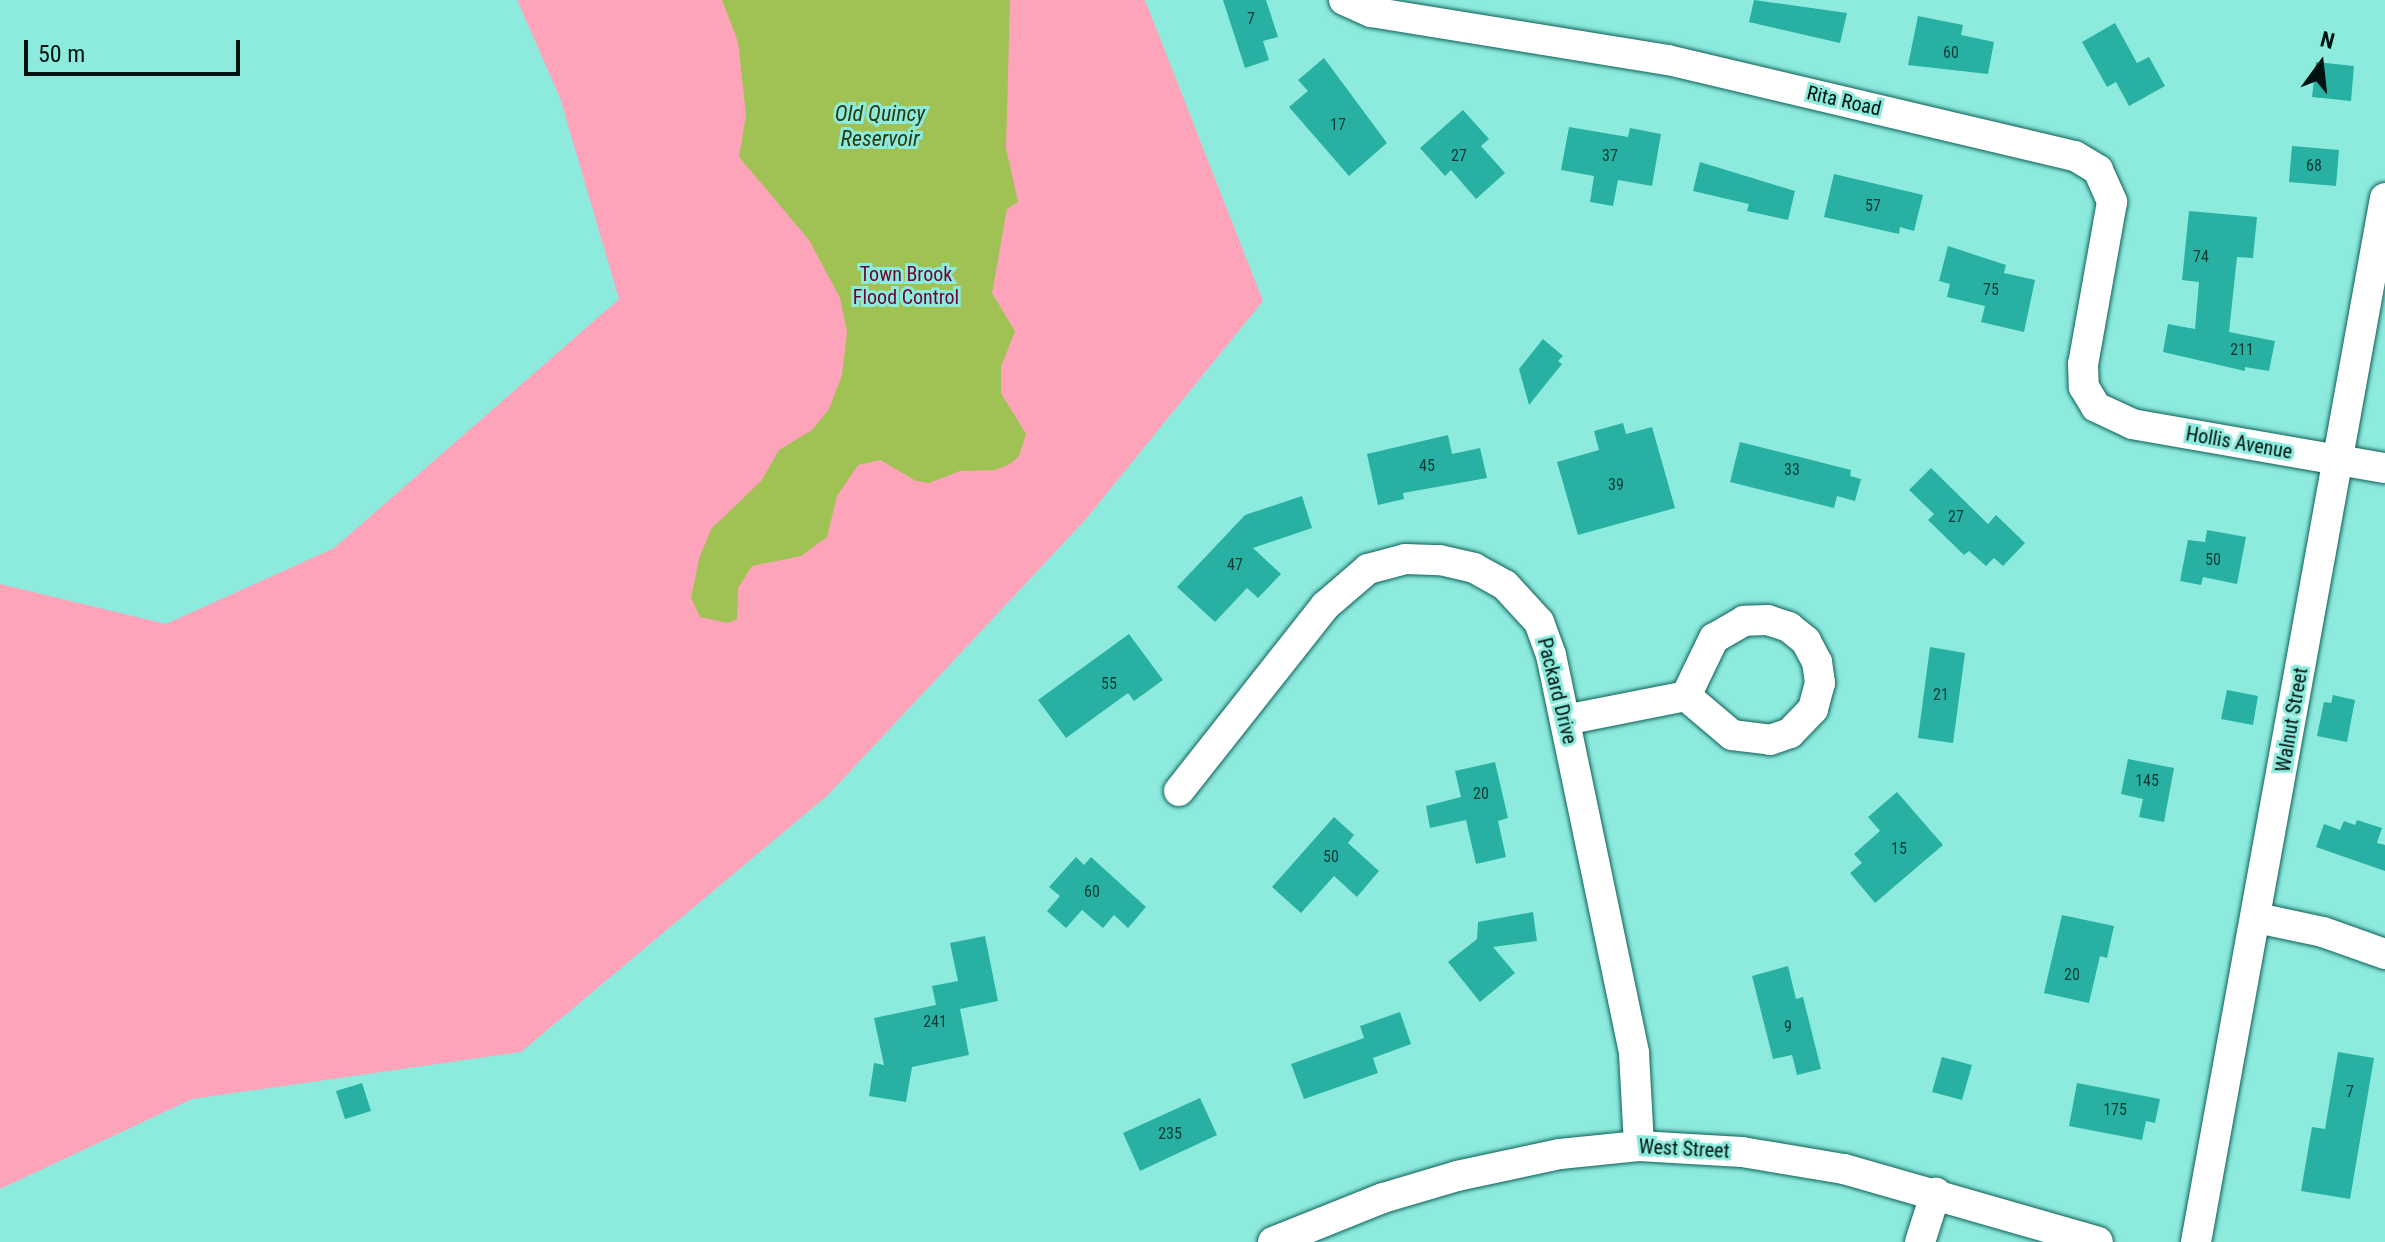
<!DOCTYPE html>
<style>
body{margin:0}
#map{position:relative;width:2385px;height:1242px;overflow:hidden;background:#8debde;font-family:"Roboto Condensed",sans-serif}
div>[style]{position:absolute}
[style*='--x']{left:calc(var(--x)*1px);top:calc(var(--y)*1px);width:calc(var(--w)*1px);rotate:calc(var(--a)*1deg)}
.green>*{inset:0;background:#fea4ba}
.water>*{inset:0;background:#a0c255}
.building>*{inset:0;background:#28b1a2}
.roads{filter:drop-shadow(0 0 2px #0f6057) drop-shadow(0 0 2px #0f6057)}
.minor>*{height:30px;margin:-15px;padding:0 15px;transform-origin:15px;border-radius:15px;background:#fff}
span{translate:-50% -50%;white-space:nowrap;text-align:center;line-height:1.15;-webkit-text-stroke:6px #8debde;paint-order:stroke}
.number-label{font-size:16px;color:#0b3a34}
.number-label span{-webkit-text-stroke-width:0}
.street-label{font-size:20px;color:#011310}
.park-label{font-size:20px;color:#6e0332}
.water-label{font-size:22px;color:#2d3a0e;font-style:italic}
.north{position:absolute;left:2281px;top:24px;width:80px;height:80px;-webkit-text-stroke:6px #8debde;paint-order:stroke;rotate:15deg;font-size:22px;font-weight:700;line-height:32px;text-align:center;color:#011310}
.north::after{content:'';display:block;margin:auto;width:28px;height:36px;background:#011310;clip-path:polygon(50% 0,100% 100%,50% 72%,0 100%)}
.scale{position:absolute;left:24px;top:40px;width:216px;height:36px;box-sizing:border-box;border:4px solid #011310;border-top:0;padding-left:10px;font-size:24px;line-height:28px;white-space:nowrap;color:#011310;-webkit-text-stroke:6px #8debde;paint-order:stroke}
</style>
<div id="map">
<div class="green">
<i style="clip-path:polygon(517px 0,1145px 0,1263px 301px,1086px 519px,828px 795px,521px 1052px,192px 1099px,0 1189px,0 584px,166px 624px,334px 548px,619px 299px,560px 98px)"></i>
</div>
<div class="water">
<i style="clip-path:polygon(722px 0,1010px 0,1006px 148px,1018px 202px,1007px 209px,992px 293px,1015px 331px,1001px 367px,1001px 393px,1026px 434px,1019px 456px,1010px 464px,995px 470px,960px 471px,929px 483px,916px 481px,880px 460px,858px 465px,837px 496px,827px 537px,801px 556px,752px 566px,738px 588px,737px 619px,728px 623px,700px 617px,691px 598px,699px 559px,711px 529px,761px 481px,779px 450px,812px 430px,829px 409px,842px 375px,847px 332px,840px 298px,809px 240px,739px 157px,746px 115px,738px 42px)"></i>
</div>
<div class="building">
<i style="clip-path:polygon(1223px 0,1266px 0,1278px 37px,1263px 41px,1269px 60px,1245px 68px)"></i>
<i style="clip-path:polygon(1754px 0,1847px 13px,1840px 43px,1749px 22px)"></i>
<i style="clip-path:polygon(1918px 16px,1963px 25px,1961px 35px,1994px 42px,1988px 74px,1908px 65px)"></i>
<i style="clip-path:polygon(2115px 23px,2137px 63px,2149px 57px,2165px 86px,2129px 106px,2116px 82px,2107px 87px,2082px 42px)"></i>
<i style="clip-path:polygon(1324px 58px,1387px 143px,1349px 176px,1289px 107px,1308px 91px,1298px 80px)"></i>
<i style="clip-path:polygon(2316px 62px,2354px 66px,2351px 101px,2312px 97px)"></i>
<i style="clip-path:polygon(1463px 110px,1489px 139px,1481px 146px,1505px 173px,1476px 199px,1451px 170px,1445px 176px,1420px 148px)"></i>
<i style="clip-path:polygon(1569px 127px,1628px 137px,1630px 128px,1661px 134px,1652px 186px,1618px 180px,1613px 206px,1590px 202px,1594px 176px,1561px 170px)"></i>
<i style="clip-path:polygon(2292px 146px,2339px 150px,2336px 186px,2289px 182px)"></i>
<i style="clip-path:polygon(1700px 162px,1795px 191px,1788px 220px,1747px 211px,1749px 204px,1693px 191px)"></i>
<i style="clip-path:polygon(1834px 174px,1923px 195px,1914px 231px,1900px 227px,1899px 234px,1824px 217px)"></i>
<i style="clip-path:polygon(2189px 211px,2257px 217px,2253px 258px,2237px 257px,2229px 332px,2275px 341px,2269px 371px,2245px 367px,2245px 371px,2163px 352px,2168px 324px,2195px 329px,2199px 282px,2182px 280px)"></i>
<i style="clip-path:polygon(1948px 246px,2006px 265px,2004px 273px,2035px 280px,2024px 332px,1981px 322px,1985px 306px,1947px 297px,1950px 284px,1939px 281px)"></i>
<i style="clip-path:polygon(1543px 339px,1563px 356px,1558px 361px,1562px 364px,1529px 405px,1519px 369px)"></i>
<i style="clip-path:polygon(1623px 423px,1626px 434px,1652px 427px,1675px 508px,1578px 535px,1557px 462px,1599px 450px,1594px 431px)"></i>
<i style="clip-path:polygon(1448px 435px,1452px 454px,1480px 448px,1487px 478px,1403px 493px,1404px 499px,1378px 505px,1367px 454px)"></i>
<i style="clip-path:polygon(1740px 442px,1851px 470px,1850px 476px,1861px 479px,1855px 501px,1837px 496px,1834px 508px,1730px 482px)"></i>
<i style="clip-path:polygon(1931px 468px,1988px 524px,1996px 515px,2025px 543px,2003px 566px,1994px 558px,1986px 566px,1969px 551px,1964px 555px,1928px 520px,1934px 514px,1909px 490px)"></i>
<i style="clip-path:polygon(1302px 496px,1312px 528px,1253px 548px,1281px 574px,1258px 598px,1247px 588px,1215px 622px,1177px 587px,1245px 515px)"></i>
<i style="clip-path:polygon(2207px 530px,2246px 537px,2237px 584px,2203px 577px,2201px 585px,2180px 581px,2188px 540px,2205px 542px)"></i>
<i style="clip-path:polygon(1129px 634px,1163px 680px,1134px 701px,1128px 693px,1066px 738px,1038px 700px)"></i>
<i style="clip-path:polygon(1930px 647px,1965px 653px,1953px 743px,1918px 738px)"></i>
<i style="clip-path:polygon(2227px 690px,2258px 696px,2253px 725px,2221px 719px)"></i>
<i style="clip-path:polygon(2333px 695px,2355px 700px,2347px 742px,2317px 736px,2324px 702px,2331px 703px)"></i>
<i style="clip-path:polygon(2128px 759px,2174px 768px,2164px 822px,2139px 817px,2143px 799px,2121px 794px)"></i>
<i style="clip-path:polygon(1495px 762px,1508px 818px,1498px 821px,1506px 857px,1476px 864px,1466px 820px,1430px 828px,1426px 806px,1461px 797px,1455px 771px)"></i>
<i style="clip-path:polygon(1897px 792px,1943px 845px,1875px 903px,1850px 873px,1862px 863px,1854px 854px,1880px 831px,1868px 817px)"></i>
<i style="clip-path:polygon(1334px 817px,1354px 835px,1348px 843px,1379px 871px,1357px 897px,1334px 876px,1301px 913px,1272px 887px)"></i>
<i style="clip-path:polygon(2357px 820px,2382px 828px,2377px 843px,2385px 845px,2385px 871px,2316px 847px,2324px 824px,2340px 830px,2344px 821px,2355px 825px)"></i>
<i style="clip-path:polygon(1076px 857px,1084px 865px,1091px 857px,1146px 907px,1128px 928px,1114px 915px,1103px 928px,1082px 910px,1066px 928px,1047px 911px,1060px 896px,1049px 887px)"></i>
<i style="clip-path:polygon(1533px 912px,1537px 941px,1493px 947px,1515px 973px,1480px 1002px,1448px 962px,1477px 939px,1478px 922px)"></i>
<i style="clip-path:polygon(2062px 915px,2114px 926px,2107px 958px,2100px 956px,2089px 1003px,2044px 993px)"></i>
<i style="clip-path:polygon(985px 936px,998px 1001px,960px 1009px,969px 1055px,912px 1067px,906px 1102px,869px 1096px,874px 1063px,884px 1065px,874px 1018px,936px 1005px,932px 986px,958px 981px,950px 943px)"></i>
<i style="clip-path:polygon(1788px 966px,1796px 999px,1803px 997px,1821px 1069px,1797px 1075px,1792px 1055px,1773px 1059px,1752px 976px)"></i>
<i style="clip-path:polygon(1400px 1012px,1411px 1044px,1373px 1058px,1378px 1073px,1304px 1099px,1291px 1064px,1364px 1038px,1360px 1026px)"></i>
<i style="clip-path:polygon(2338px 1052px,2374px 1058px,2350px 1199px,2301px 1191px,2312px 1127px,2325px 1129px)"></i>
<i style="clip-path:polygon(1942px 1057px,1972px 1065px,1962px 1100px,1932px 1092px)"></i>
<i style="clip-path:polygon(362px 1083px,371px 1111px,345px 1119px,336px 1091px)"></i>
<i style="clip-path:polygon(2077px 1083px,2160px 1099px,2155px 1123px,2146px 1121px,2142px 1140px,2069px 1126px)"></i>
<i style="clip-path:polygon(1200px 1098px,1217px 1135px,1140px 1171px,1123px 1133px)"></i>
</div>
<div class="roads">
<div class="minor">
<i style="--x:1344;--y:0;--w:30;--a:24"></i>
<i style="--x:1371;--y:12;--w:301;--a:9.2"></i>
<i style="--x:1668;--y:60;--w:418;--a:13.3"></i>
<i style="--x:2075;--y:156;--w:27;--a:31"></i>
<i style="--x:2098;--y:170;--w:35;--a:66"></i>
<i style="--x:2112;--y:202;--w:165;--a:100.1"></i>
<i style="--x:2083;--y:364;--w:23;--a:88"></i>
<i style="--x:2084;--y:387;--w:23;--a:59"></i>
<i style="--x:2096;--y:407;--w:40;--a:25"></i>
<i style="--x:2132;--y:424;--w:257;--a:9.9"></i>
<i style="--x:1565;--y:720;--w:123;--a:-11.2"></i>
<i style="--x:1686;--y:696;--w:60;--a:40.3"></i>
<i style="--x:1732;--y:735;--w:38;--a:7"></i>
<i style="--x:1770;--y:740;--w:21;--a:-19"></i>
<i style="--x:1790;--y:733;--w:33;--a:-46"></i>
<i style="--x:1813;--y:709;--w:27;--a:-75"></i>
<i style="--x:1820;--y:683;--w:21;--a:-98"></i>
<i style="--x:1817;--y:662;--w:24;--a:-118"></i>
<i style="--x:1806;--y:641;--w:22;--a:-141"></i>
<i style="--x:1789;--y:627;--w:22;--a:-162"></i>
<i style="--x:1768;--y:620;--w:24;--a:178"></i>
<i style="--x:1744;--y:621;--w:34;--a:150"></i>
<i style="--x:1714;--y:638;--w:64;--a:115.8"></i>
<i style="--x:1179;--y:791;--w:236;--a:-51.7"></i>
<i style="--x:1325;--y:606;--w:57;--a:-40.7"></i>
<i style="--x:1368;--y:569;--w:38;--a:-15"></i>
<i style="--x:1405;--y:559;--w:35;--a:2"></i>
<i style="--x:1440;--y:560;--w:35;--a:13"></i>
<i style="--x:1474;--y:568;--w:35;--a:29"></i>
<i style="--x:1505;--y:585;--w:50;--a:47.4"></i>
<i style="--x:1539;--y:622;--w:35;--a:70"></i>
<i style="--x:1551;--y:655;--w:407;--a:78.2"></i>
<i style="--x:1634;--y:1053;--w:93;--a:86.9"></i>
<i style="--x:2257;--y:918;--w:67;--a:12"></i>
<i style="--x:2323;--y:932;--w:66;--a:19.5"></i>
<i style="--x:1273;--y:1242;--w:118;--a:-21.8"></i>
<i style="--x:1383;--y:1198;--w:77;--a:-16.6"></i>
<i style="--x:1457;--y:1176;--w:105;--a:-12.1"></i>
<i style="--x:1560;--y:1154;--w:79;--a:-5.8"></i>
<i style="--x:1639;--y:1146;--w:103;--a:3.3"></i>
<i style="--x:1742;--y:1152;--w:103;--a:9.5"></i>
<i style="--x:1844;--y:1169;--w:264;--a:16"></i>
<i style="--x:1920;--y:1242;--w:52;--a:-72.3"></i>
<i style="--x:2196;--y:1242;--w:1061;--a:-79.74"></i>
</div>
</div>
<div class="number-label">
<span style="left:1251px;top:19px">7</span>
<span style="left:1951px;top:53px">60</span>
<span style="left:1338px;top:125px">17</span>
<span style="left:1459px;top:156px">27</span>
<span style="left:1610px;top:156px">37</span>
<span style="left:2314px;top:166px">68</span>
<span style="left:1873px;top:206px">57</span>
<span style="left:2201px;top:257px">74</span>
<span style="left:1991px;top:290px">75</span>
<span style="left:2242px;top:350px">211</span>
<span style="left:1427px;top:466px">45</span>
<span style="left:1792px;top:470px">33</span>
<span style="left:1616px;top:485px">39</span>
<span style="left:1956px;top:517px">27</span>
<span style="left:2213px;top:560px">50</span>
<span style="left:1235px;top:565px">47</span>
<span style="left:1109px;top:684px">55</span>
<span style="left:1941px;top:695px">21</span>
<span style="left:2147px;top:781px">145</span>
<span style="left:1481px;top:794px">20</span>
<span style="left:1899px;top:849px">15</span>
<span style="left:1331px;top:857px">50</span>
<span style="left:1092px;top:892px">60</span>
<span style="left:2072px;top:975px">20</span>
<span style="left:935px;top:1022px">241</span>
<span style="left:1788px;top:1027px">9</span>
<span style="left:2350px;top:1092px">7</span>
<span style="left:2115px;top:1110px">175</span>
<span style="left:1170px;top:1134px">235</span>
</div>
<div class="street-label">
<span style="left:1844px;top:101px;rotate:13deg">Rita Road</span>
<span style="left:2239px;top:443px;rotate:10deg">Hollis Avenue</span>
<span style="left:1557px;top:691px;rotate:76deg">Packard Drive</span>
<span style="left:2292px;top:720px;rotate:-80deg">Walnut Street</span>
<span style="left:1684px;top:1149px;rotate:3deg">West Street</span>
</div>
<div class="park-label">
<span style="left:906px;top:286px">Town Brook<br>Flood Control</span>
</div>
<div class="water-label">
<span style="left:880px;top:126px">Old Quincy<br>Reservoir</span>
</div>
<div class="north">N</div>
<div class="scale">50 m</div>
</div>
